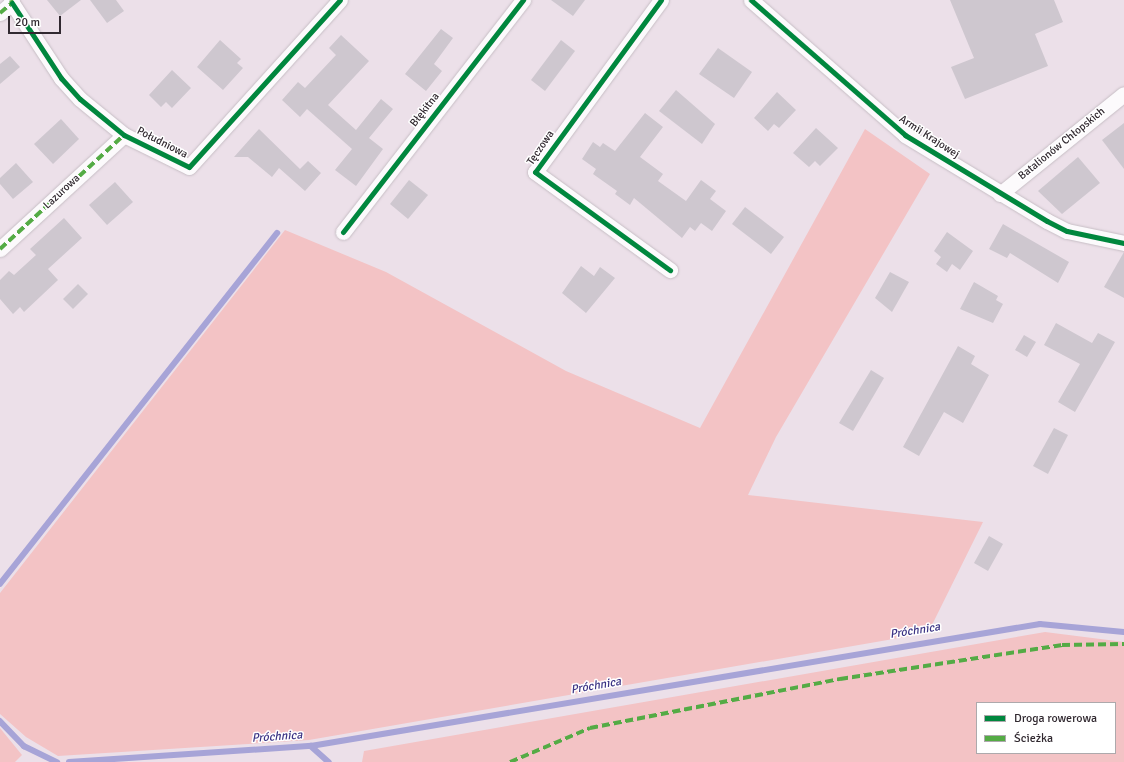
<!DOCTYPE html>
<meta charset="utf-8">
<style>
body{margin:0}
#map{position:relative;width:1124px;height:762px;overflow:hidden;background:#ece0e9;font-family:Signika,sans-serif}
div>[style]{position:absolute}
[style*='--x']{left:calc(var(--x)*1px);top:calc(var(--y)*1px);width:calc(var(--w)*1px);rotate:calc(var(--a)*1deg)}
.green>*{inset:0;background:#f3c3c5}
.stream>*{height:5.5px;margin:-2.75px;padding:0 2.75px;transform-origin:2.75px;border-radius:2.75px;background:#a7a4d7}
.building>*{inset:0;background:#cec7cf}
.roads{filter:drop-shadow(0 0 1px #c7bec5) drop-shadow(0 0 1px #c7bec5)}
.street>*{height:15px;margin:-7.5px;padding:0 7.5px;transform-origin:7.5px;border-radius:7.5px;background:#fcfafc}
.quiet>*{height:4px;margin-top:-2px;transform-origin:0;background:repeating-linear-gradient(90deg,#54ab45 0 8px,transparent 0 12px)}
.cycleway>*{height:5px;margin:-2.5px;padding:0 2.5px;transform-origin:2.5px;border-radius:2.5px;background:#00873e}
span{translate:-50% -50%;white-space:nowrap;text-align:center;line-height:1.15;-webkit-text-stroke:3px #fff;paint-order:stroke}
.street-label{font-size:11px;color:#312930}
.water-label{font-size:12px;color:#3b3384;font-style:italic}
.legend{position:absolute;left:976px;top:702px;width:140px;height:52px;box-sizing:border-box;background:#fff;border:1px solid #ada9ac;margin:0;padding:5px 7px;list-style:none;font-size:12px;color:#312930}
.legend li{display:flex;align-items:center;gap:8px;height:20px}
.legend b{width:20px;border:1px solid #ada9ac}
.scale{position:absolute;left:8px;top:16px;width:53px;height:18px;box-sizing:border-box;border:2px solid #312930;border-top:0;padding-left:5px;font-size:12px;line-height:14px;white-space:nowrap;color:#312930;-webkit-text-stroke:3px #fff;paint-order:stroke}
</style>
<div id="map">
<div class="green">
<i style="clip-path:polygon(865px 129px,930px 174px,776px 437px,748px 495px,983px 522px,928px 633px,309px 740px,58px 756px,26px 737px,0 714px,0 593px,285px 230px,386px 272px,566px 371px,700px 428px)"></i>
<i style="clip-path:polygon(evenodd,1045px 632px,1124px 642px,1124px 762px,362px 762px,364px 751px,1045px 632px,977px 703px,1115px 703px,1115px 753px,977px 753px,977px 703px)"></i>
<i style="clip-path:polygon(0 728px,22px 755px,15px 762px,0 762px)"></i>
</div>
<div class="stream">
<i style="--x:0;--y:584;--w:447;--a:-51.7"></i>
<i style="--x:0;--y:721;--w:35;--a:46"></i>
<i style="--x:24;--y:746;--w:37;--a:26"></i>
<i style="--x:311;--y:746;--w:24;--a:42"></i>
<i style="--x:69;--y:762;--w:243;--a:-3.8"></i>
<i style="--x:311;--y:746;--w:739;--a:-9.5"></i>
<i style="--x:1040;--y:624;--w:84;--a:5.4"></i>
</div>
<div class="building">
<i style="clip-path:polygon(47px 0,81px 0,60px 16px)"></i>
<i style="clip-path:polygon(90px 0,116px 0,124px 11px,107px 23px)"></i>
<i style="clip-path:polygon(551px 0,585px 0,573px 16px)"></i>
<i style="clip-path:polygon(950px 0,1054px 0,1063px 22px,1035px 34px,1048px 66px,965px 99px,951px 67px,974px 58px)"></i>
<i style="clip-path:polygon(441px 29px,453px 38px,434px 64px,442px 71px,426px 91px,405px 74px)"></i>
<i style="clip-path:polygon(341px 35px,369px 61px,328px 105px,356px 130px,381px 99px,393px 109px,369px 138px,383px 149px,356px 186px,335px 170px,352px 149px,307px 109px,300px 117px,282px 100px,298px 82px,305px 88px,336px 55px,329px 48px)"></i>
<i style="clip-path:polygon(220px 40px,241px 59px,237px 63px,243px 68px,223px 90px,197px 67px)"></i>
<i style="clip-path:polygon(561px 40px,575px 51px,545px 91px,531px 80px)"></i>
<i style="clip-path:polygon(718px 48px,752px 72px,734px 98px,699px 74px)"></i>
<i style="clip-path:polygon(10px 56px,20px 67px,0 84px,0 64px)"></i>
<i style="clip-path:polygon(172px 70px,191px 88px,172px 108px,166px 102px,161px 107px,149px 95px)"></i>
<i style="clip-path:polygon(676px 90px,715px 124px,702px 144px,659px 111px)"></i>
<i style="clip-path:polygon(777px 92px,796px 110px,779px 128px,774px 124px,768px 131px,754px 118px)"></i>
<i style="clip-path:polygon(645px 113px,663px 127px,640px 157px,663px 174px,658px 181px,686px 201px,701px 180px,716px 191px,710px 199px,726px 211px,712px 231px,701px 223px,695px 231px,690px 227px,682px 238px,634px 198px,630px 205px,615px 194px,617px 191px,593px 174px,596px 169px,582px 159px,593px 142px,600px 147px,603px 143px,615px 151px)"></i>
<i style="clip-path:polygon(61px 119px,79px 139px,53px 164px,34px 144px)"></i>
<i style="clip-path:polygon(1124px 123px,1124px 169px,1102px 140px)"></i>
<i style="clip-path:polygon(816px 128px,838px 148px,820px 166px,815px 161px,809px 167px,793px 153px)"></i>
<i style="clip-path:polygon(259px 129px,300px 169px,308px 161px,321px 173px,305px 191px,279px 168px,272px 177px,248px 157px,234px 157px)"></i>
<i style="clip-path:polygon(1078px 157px,1100px 183px,1062px 214px,1038px 191px)"></i>
<i style="clip-path:polygon(16px 163px,33px 182px,13px 199px,0 184px,0 178px)"></i>
<i style="clip-path:polygon(409px 180px,428px 195px,408px 219px,390px 204px)"></i>
<i style="clip-path:polygon(115px 182px,133px 202px,107px 225px,89px 205px)"></i>
<i style="clip-path:polygon(745px 207px,784px 237px,771px 254px,732px 224px)"></i>
<i style="clip-path:polygon(64px 218px,82px 238px,48px 269px,58px 280px,24px 312px,20px 307px,13px 314px,0 299px,0 280px,9px 271px,14px 275px,36px 255px,30px 249px)"></i>
<i style="clip-path:polygon(1003px 224px,1069px 262px,1058px 283px,1010px 253px,1007px 258px,989px 249px)"></i>
<i style="clip-path:polygon(947px 232px,973px 251px,960px 270px,952px 264px,947px 272px,936px 264px,941px 257px,934px 251px)"></i>
<i style="clip-path:polygon(1124px 252px,1124px 298px,1104px 287px)"></i>
<i style="clip-path:polygon(581px 266px,594px 276px,600px 267px,615px 278px,586px 313px,562px 293px)"></i>
<i style="clip-path:polygon(890px 272px,909px 282px,892px 312px,875px 298px)"></i>
<i style="clip-path:polygon(974px 282px,998px 296px,996px 300px,1003px 304px,993px 323px,960px 309px)"></i>
<i style="clip-path:polygon(78px 284px,88px 294px,73px 309px,63px 299px)"></i>
<i style="clip-path:polygon(1056px 323px,1092px 343px,1098px 333px,1115px 342px,1075px 412px,1058px 402px,1080px 364px,1044px 345px)"></i>
<i style="clip-path:polygon(1024px 335px,1036px 342px,1027px 357px,1015px 350px)"></i>
<i style="clip-path:polygon(958px 346px,975px 356px,971px 364px,989px 375px,963px 423px,944px 412px,919px 456px,903px 447px)"></i>
<i style="clip-path:polygon(871px 370px,884px 378px,853px 431px,839px 423px)"></i>
<i style="clip-path:polygon(1054px 428px,1068px 435px,1048px 474px,1033px 466px)"></i>
<i style="clip-path:polygon(989px 536px,1003px 544px,988px 571px,974px 563px)"></i>
</div>
<div class="roads">
<div class="street">
<i style="--x:661;--y:0;--w:213;--a:126.2"></i>
<i style="--x:535;--y:172;--w:167;--a:36"></i>
<i style="--x:751;--y:0;--w:205;--a:41.2"></i>
<i style="--x:905;--y:135;--w:166;--a:31.2"></i>
<i style="--x:1047;--y:221;--w:22;--a:27"></i>
<i style="--x:1067;--y:231;--w:58;--a:11.9"></i>
<i style="--x:12;--y:3;--w:90;--a:56.8"></i>
<i style="--x:61;--y:78;--w:28;--a:48"></i>
<i style="--x:80;--y:99;--w:57;--a:39.3"></i>
<i style="--x:124;--y:135;--w:72;--a:26.2"></i>
<i style="--x:189;--y:167;--w:225;--a:-47.9"></i>
<i style="--x:0;--y:13;--w:16;--a:-40"></i>
<i style="--x:12;--y:3;--w:3;--a:-108"></i>
<i style="--x:1000;--y:194;--w:159;--a:-38.9"></i>
<i style="--x:343;--y:232;--w:294;--a:-52.2"></i>
<i style="--x:0;--y:249;--w:168;--a:-42.6"></i>
</div>
</div>
<div class="quiet">
<i style="--x:0;--y:13;--w:16;--a:-40"></i>
<i style="--x:12;--y:3;--w:3;--a:-108"></i>
<i style="--x:0;--y:249;--w:168;--a:-42.6"></i>
<i style="--x:510;--y:762;--w:87;--a:-23"></i>
<i style="--x:590;--y:728;--w:255;--a:-11.1"></i>
<i style="--x:840;--y:679;--w:225;--a:-8.7"></i>
<i style="--x:1062;--y:645;--w:62;--a:-0.9"></i>
</div>
<div class="cycleway">
<i style="--x:661;--y:0;--w:213;--a:126.2"></i>
<i style="--x:535;--y:172;--w:167;--a:36"></i>
<i style="--x:751;--y:0;--w:205;--a:41.2"></i>
<i style="--x:905;--y:135;--w:166;--a:31.2"></i>
<i style="--x:1047;--y:221;--w:22;--a:27"></i>
<i style="--x:1067;--y:231;--w:58;--a:11.9"></i>
<i style="--x:12;--y:3;--w:90;--a:56.8"></i>
<i style="--x:61;--y:78;--w:28;--a:48"></i>
<i style="--x:80;--y:99;--w:57;--a:39.3"></i>
<i style="--x:124;--y:135;--w:72;--a:26.2"></i>
<i style="--x:189;--y:167;--w:225;--a:-47.9"></i>
<i style="--x:343;--y:232;--w:294;--a:-52.2"></i>
</div>
<div class="street-label">
<span style="left:425px;top:110px;rotate:-52deg">Błękitna</span>
<span style="left:929px;top:137px;rotate:33deg">Armii Krajowej</span>
<span style="left:162px;top:143px;rotate:27deg">Południowa</span>
<span style="left:1062px;top:144px;rotate:-39deg">Batalionów Chłopskich</span>
<span style="left:541px;top:148px;rotate:-56deg">Tęczowa</span>
<span style="left:62px;top:192px;rotate:-43deg">Lazurowa</span>
</div>
<div class="water-label">
<span style="left:915px;top:631px;rotate:-9deg">Próchnica</span>
<span style="left:596px;top:686px;rotate:-10deg">Próchnica</span>
<span style="left:277px;top:737px;rotate:-4deg">Próchnica</span>
</div>
<ul class="legend">
<li><b style="height:5px;background:#00873e"></b>Droga rowerowa</li>
<li><b style="height:5px;background:#54ab45"></b>Ścieżka</li>
</ul>
<div class="scale">20 m</div>
</div>
